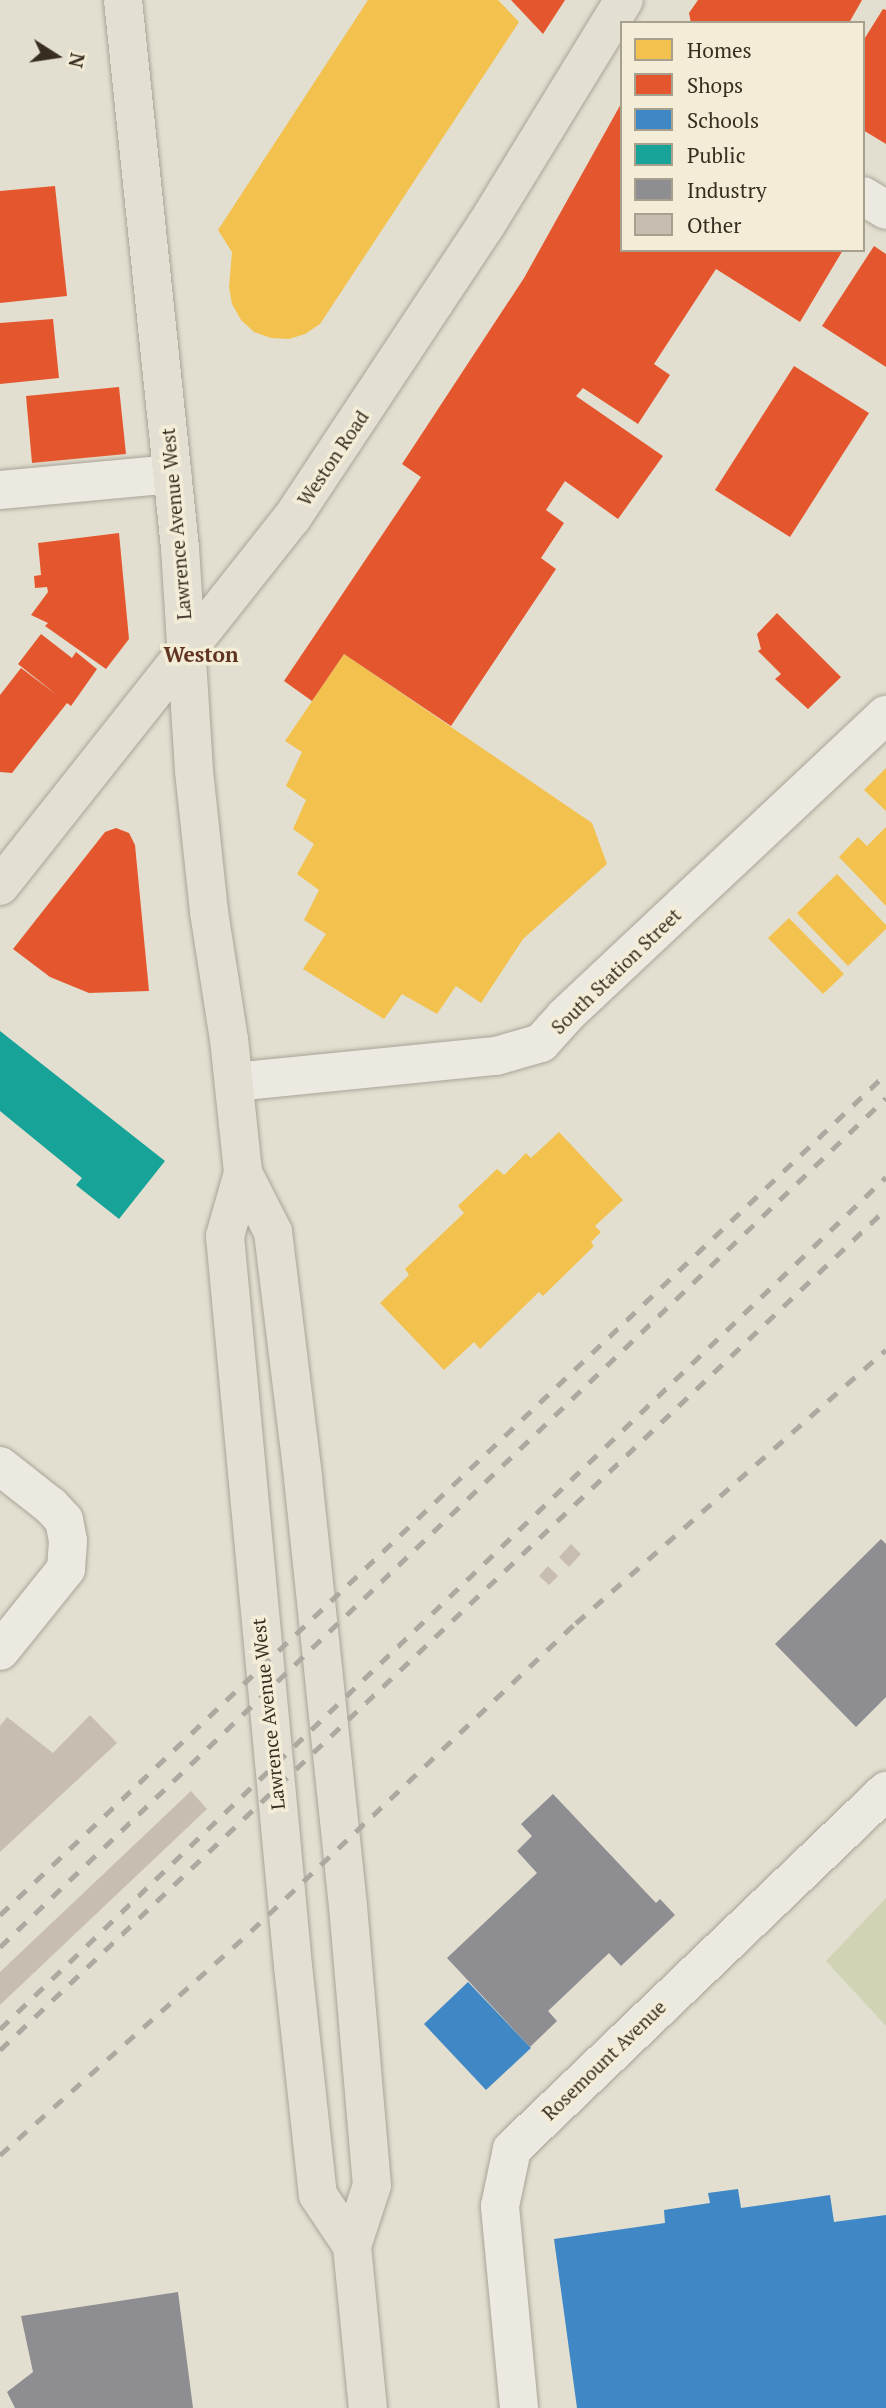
<!DOCTYPE html>
<style>
body{margin:0}
#map{position:relative;width:886px;height:2408px;overflow:hidden;background:#e3dfd0;font-family:"PT Serif",serif}
div>[style]{position:absolute}
[style*='--x']{left:calc(var(--x)*1px);top:calc(var(--y)*1px);width:calc(var(--w)*1px);rotate:calc(var(--a)*1deg)}
.green>*{inset:0;background:#d0d3b4}
.homes>*{inset:0;background:#f2c14e}
.shops>*{inset:0;background:#e4572e}
.schools>*{inset:0;background:#3f88c5}
.public>*{inset:0;background:#17a398}
.industry>*{inset:0;background:#8d8d92}
.building>*{inset:0;background:#c7beb1}
.roads{filter:drop-shadow(0 0 2px #a9a498) drop-shadow(0 0 2px #a9a498)}
.minor>*{height:38px;margin:-19px;padding:0 19px;transform-origin:19px;border-radius:19px;background:#ece9e1}
.major>*{height:38px;margin:-19px;padding:0 19px;transform-origin:19px;border-radius:19px;background:#e3dfd3}
.rail>*{height:5px;margin-top:-2.5px;transform-origin:0;background:repeating-linear-gradient(90deg,#ada9a1 0 12px,transparent 0 24px)}
span{translate:-50% -50%;white-space:nowrap;text-align:center;line-height:1.15;-webkit-text-stroke:7px #f3edd7;paint-order:stroke}
.street-label{font-size:19px;color:#382d21}
.neighbourhood-label{font-size:21px;color:#613323;font-weight:700}
.legend{position:absolute;left:620px;top:21px;width:245px;height:231px;box-sizing:border-box;background:#f3edd7;border:2px solid #a8a08e;margin:0;padding:9px 12px;list-style:none;font-size:21px;color:#382d21}
.legend li{display:flex;align-items:center;gap:14px;height:35px}
.legend b{width:35px;border:2px solid #a8a08e}
.north{position:absolute;left:21px;top:21px;width:70px;height:70px;-webkit-text-stroke:5px #f3edd7;paint-order:stroke;rotate:102deg;font-size:19px;font-weight:700;line-height:28px;text-align:center;color:#382d21}
.north::after{content:'';display:block;margin:auto;width:24px;height:32px;background:#382d21;clip-path:polygon(50% 0,100% 100%,50% 72%,0 100%)}
</style>
<div id="map">
<div class="green">
<i style="clip-path:polygon(886px 1898px,886px 2026px,826px 1961px)"></i>
</div>
<div class="homes">
<i style="clip-path:polygon(368px 0,498px 0,519px 22px,320px 324px,305px 334px,289px 339px,271px 338px,254px 332px,241px 320px,232px 304px,229px 287px,232px 252px,218px 230px)"></i>
<i style="clip-path:polygon(344px 654px,592px 823px,607px 864px,523px 939px,481px 1003px,456px 986px,437px 1014px,402px 994px,384px 1019px,303px 969px,326px 934px,304px 920px,319px 890px,297px 874px,314px 844px,293px 829px,306px 800px,286px 786px,302px 752px,285px 741px)"></i>
<i style="clip-path:polygon(886px 768px,886px 811px,864px 790px)"></i>
<i style="clip-path:polygon(886px 827px,886px 906px,839px 857px,858px 837px,867px 846px)"></i>
<i style="clip-path:polygon(837px 874px,886px 925px,886px 929px,848px 966px,797px 913px)"></i>
<i style="clip-path:polygon(789px 918px,844px 974px,823px 994px,768px 938px)"></i>
<i style="clip-path:polygon(559px 1132px,623px 1200px,595px 1226px,601px 1232px,591px 1242px,594px 1246px,543px 1296px,539px 1292px,480px 1349px,474px 1342px,444px 1370px,380px 1303px,409px 1275px,405px 1269px,464px 1213px,458px 1206px,497px 1169px,504px 1175px,526px 1153px,531px 1158px)"></i>
</div>
<div class="shops">
<i style="clip-path:polygon(511px 0,565px 0,543px 34px)"></i>
<i style="clip-path:polygon(698px 0,862px 0,849px 23px,691px 23px,689px 13px)"></i>
<i style="clip-path:polygon(883px 9px,886px 10px,886px 144px,863px 130px,863px 41px)"></i>
<i style="clip-path:polygon(622px 102px,622px 250px,843px 250px,800px 322px,716px 269px,654px 364px,670px 375px,638px 424px,583px 388px,576px 396px,663px 456px,618px 519px,565px 481px,546px 510px,564px 523px,541px 558px,556px 569px,451px 726px,344px 654px,312px 701px,284px 681px,421px 477px,402px 464px,524px 278px)"></i>
<i style="clip-path:polygon(55px 186px,67px 296px,0 303px,0 191px)"></i>
<i style="clip-path:polygon(874px 246px,886px 254px,886px 367px,822px 326px)"></i>
<i style="clip-path:polygon(53px 319px,59px 378px,0 384px,0 323px)"></i>
<i style="clip-path:polygon(794px 366px,869px 413px,790px 537px,715px 490px)"></i>
<i style="clip-path:polygon(119px 387px,126px 454px,32px 463px,26px 396px)"></i>
<i style="clip-path:polygon(119px 533px,129px 639px,106px 669px,45px 626px,48px 623px,31px 615px,48px 592px,47px 587px,35px 588px,34px 576px,41px 575px,38px 543px)"></i>
<i style="clip-path:polygon(777px 613px,841px 677px,808px 709px,775px 679px,781px 674px,758px 651px,761px 649px,757px 634px)"></i>
<i style="clip-path:polygon(41px 634px,72px 658px,76px 652px,97px 669px,71px 706px,67px 703px,12px 773px,0 772px,0 695px,21px 668px,57px 695px,18px 664px)"></i>
<i style="clip-path:polygon(116px 828px,129px 833px,135px 845px,149px 991px,89px 993px,50px 977px,13px 949px,105px 832px)"></i>
</div>
<div class="schools">
<i style="clip-path:polygon(468px 1982px,531px 2048px,486px 2090px,424px 2024px)"></i>
<i style="clip-path:polygon(738px 2189px,741px 2208px,830px 2195px,834px 2222px,886px 2215px,886px 2408px,577px 2408px,554px 2239px,665px 2223px,664px 2210px,710px 2203px,708px 2193px)"></i>
</div>
<div class="public">
<i style="clip-path:polygon(0 1031px,165px 1161px,119px 1219px,76px 1185px,82px 1178px,0 1111px)"></i>
</div>
<div class="industry">
<i style="clip-path:polygon(881px 1539px,886px 1544px,886px 1697px,856px 1727px,775px 1644px)"></i>
<i style="clip-path:polygon(553px 1794px,656px 1903px,660px 1899px,675px 1915px,621px 1966px,609px 1953px,548px 2011px,557px 2021px,530px 2047px,447px 1958px,537px 1873px,517px 1851px,532px 1836px,521px 1824px)"></i>
<i style="clip-path:polygon(178px 2292px,193px 2408px,15px 2408px,7px 2392px,33px 2372px,21px 2316px)"></i>
</div>
<div class="building">
<i style="clip-path:polygon(571px 1544px,581px 1554px,569px 1567px,559px 1557px)"></i>
<i style="clip-path:polygon(548px 1566px,558px 1576px,549px 1585px,539px 1576px)"></i>
<i style="clip-path:polygon(90px 1715px,117px 1743px,0 1852px,0 1726px,7px 1717px,53px 1753px)"></i>
<i style="clip-path:polygon(191px 1791px,207px 1809px,0 2005px,0 1972px)"></i>
</div>
<div class="roads">
<div class="minor">
<i style="--x:863;--y:196;--w:27;--a:31"></i>
<i style="--x:0;--y:490;--w:173;--a:-5.3"></i>
<i style="--x:234;--y:1082;--w:263;--a:-5.7"></i>
<i style="--x:496;--y:1056;--w:47;--a:-16.1"></i>
<i style="--x:541;--y:1043;--w:36;--a:-48"></i>
<i style="--x:565;--y:1016;--w:440;--a:-43.2"></i>
<i style="--x:0;--y:1466;--w:65;--a:38.1"></i>
<i style="--x:51;--y:1506;--w:19;--a:47"></i>
<i style="--x:64;--y:1520;--w:21;--a:79"></i>
<i style="--x:68;--y:1541;--w:28;--a:94"></i>
<i style="--x:66;--y:1569;--w:105;--a:128.8"></i>
<i style="--x:519;--y:2408;--w:203;--a:-95.4"></i>
<i style="--x:500;--y:2206;--w:58;--a:-78.1"></i>
<i style="--x:512;--y:2149;--w:518;--a:-43.75"></i>
</div>
<div class="major">
<i style="--x:123;--y:0;--w:551;--a:84.06"></i>
<i style="--x:180;--y:548;--w:223;--a:86.4"></i>
<i style="--x:194;--y:771;--w:142;--a:83.9"></i>
<i style="--x:209;--y:912;--w:129;--a:81.1"></i>
<i style="--x:229;--y:1039;--w:135;--a:84"></i>
<i style="--x:243;--y:1173;--w:66;--a:63"></i>
<i style="--x:273;--y:1232;--w:248;--a:83"></i>
<i style="--x:303;--y:1478;--w:430;--a:84"></i>
<i style="--x:348;--y:1906;--w:280;--a:85.1"></i>
<i style="--x:372;--y:2185;--w:64;--a:108.2"></i>
<i style="--x:352;--y:2246;--w:163;--a:84.4"></i>
<i style="--x:0;--y:886;--w:470;--a:-51.6"></i>
<i style="--x:292;--y:518;--w:351;--a:-56.5"></i>
<i style="--x:486;--y:225;--w:264;--a:-58.5"></i>
<i style="--x:243;--y:1173;--w:66;--a:105.9"></i>
<i style="--x:225;--y:1236;--w:733;--a:84.68"></i>
<i style="--x:293;--y:1966;--w:230;--a:83.8"></i>
<i style="--x:318;--y:2195;--w:61;--a:56.3"></i>
</div>
</div>
<div class="rail">
<i style="--x:0;--y:1915;--w:1222;--a:-43.51"></i>
<i style="--x:0;--y:1947;--w:1227;--a:-43.78"></i>
<i style="--x:0;--y:2029;--w:1229;--a:-43.88"></i>
<i style="--x:0;--y:2050;--w:1222;--a:-43.51"></i>
<i style="--x:0;--y:2155;--w:336;--a:-41.7"></i>
<i style="--x:251;--y:1931;--w:448;--a:-43.5"></i>
<i style="--x:576;--y:1623;--w:413;--a:-41.4"></i>
</div>
<div class="street-label">
<span style="left:333px;top:458px;rotate:-56deg">Weston Road</span>
<span style="left:176px;top:524px;rotate:-95deg">Lawrence Avenue West</span>
<span style="left:616px;top:971px;rotate:-44deg">South Station Street</span>
<span style="left:268px;top:1714px;rotate:-96deg">Lawrence Avenue West</span>
<span style="left:604px;top:2060px;rotate:-44deg">Rosemount Avenue</span>
</div>
<div class="neighbourhood-label">
<span style="left:201px;top:654px">Weston</span>
</div>
<ul class="legend">
<li><b style="height:19px;background:#f2c14e"></b>Homes</li>
<li><b style="height:19px;background:#e4572e"></b>Shops</li>
<li><b style="height:19px;background:#3f88c5"></b>Schools</li>
<li><b style="height:19px;background:#17a398"></b>Public</li>
<li><b style="height:19px;background:#8d8d92"></b>Industry</li>
<li><b style="height:19px;background:#c7beb1"></b>Other</li>
</ul>
<div class="north">N</div>
</div>
